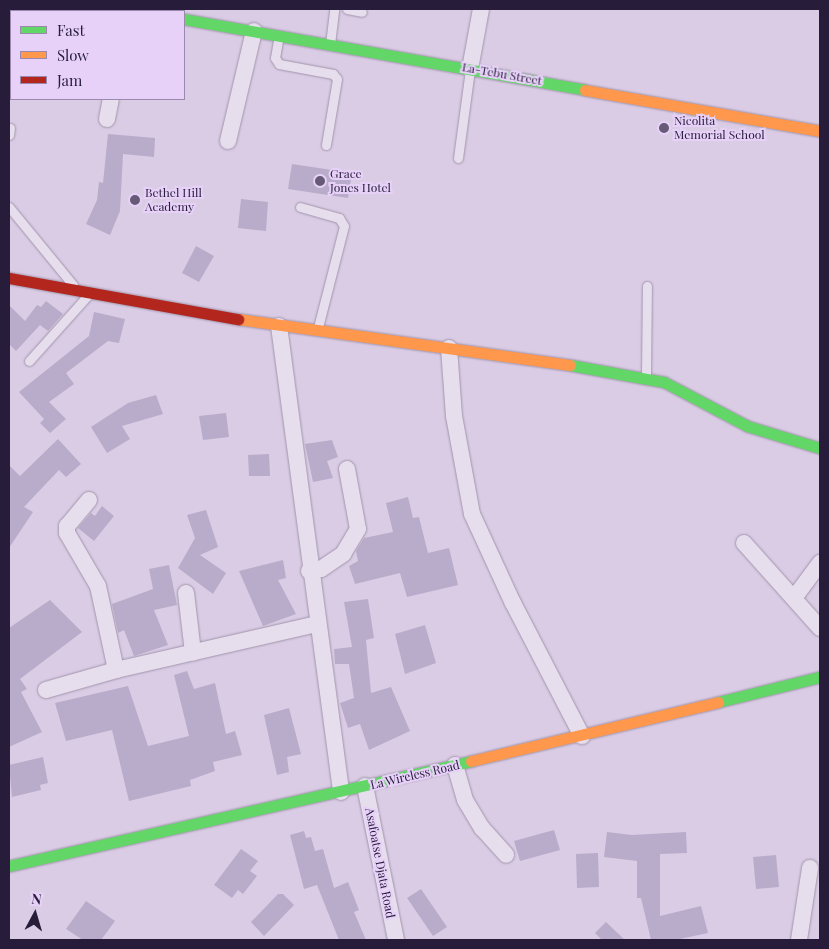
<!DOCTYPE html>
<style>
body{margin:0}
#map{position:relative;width:829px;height:949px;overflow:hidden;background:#dbcce6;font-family:"Playfair Display",serif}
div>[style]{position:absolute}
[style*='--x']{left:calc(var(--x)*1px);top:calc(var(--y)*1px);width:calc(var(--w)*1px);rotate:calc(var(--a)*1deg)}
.building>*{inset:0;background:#b8acca}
.roads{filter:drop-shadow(0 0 1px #a095ab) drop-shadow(0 0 1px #a095ab)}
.lane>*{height:9px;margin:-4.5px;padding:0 4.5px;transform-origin:4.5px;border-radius:4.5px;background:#e6deed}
.street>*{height:16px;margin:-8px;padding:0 8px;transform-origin:8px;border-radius:8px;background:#e6deed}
.fast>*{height:11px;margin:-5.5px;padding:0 5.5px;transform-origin:5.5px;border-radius:5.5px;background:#63d668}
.slow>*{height:11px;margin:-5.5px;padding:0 5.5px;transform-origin:5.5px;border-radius:5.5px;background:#ff974d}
.jam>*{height:11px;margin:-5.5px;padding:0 5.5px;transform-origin:5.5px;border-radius:5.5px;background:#b3261e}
.dots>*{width:14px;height:14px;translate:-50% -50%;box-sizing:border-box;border:2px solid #e7d1f8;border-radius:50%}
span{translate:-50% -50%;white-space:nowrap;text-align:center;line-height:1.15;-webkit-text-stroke:4px #e7d1f8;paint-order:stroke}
.street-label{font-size:12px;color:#271c3a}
.poi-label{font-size:12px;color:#271c3a}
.left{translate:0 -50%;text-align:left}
.frame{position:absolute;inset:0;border:10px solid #271c3a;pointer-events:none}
.legend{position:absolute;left:10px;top:10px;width:175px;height:90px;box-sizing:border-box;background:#e7d1f8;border:1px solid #9a89ac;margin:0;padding:6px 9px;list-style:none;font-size:15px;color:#271c3a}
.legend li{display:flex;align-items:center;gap:10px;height:25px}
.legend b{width:25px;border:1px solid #9a89ac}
.north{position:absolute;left:10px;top:889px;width:50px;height:50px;-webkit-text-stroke:4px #e7d1f8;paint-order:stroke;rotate:6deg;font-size:14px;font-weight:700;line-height:20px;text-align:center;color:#271c3a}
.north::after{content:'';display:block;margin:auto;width:18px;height:22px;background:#271c3a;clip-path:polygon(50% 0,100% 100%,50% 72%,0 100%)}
</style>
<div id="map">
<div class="building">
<i style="clip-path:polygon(108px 134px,155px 138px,154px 157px,123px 154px,120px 211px,110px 235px,86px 224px,97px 200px,99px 182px,103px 183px)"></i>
<i style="clip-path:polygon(292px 164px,352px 173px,348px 198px,288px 189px)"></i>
<i style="clip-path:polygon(241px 199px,268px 202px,266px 231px,238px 228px)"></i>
<i style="clip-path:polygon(196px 246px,214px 256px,199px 282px,182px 273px)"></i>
<i style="clip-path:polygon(46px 301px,63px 314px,48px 331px,40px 325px,16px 351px,9px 344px,9px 305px,25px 321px,37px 305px,41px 307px)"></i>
<i style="clip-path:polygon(94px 312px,125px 319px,119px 343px,108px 341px,66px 373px,74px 384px,49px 402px,66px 419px,50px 433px,40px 423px,44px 419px,19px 392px,89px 336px)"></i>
<i style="clip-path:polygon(156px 395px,163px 414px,122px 426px,130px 439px,107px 453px,91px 427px,128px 403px)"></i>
<i style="clip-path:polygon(226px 413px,229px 437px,203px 440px,199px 416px)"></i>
<i style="clip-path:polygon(58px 439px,81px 464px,66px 477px,59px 470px,24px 507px,33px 512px,9px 548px,9px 465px,20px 476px)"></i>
<i style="clip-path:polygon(332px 440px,338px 457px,327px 461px,333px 478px,313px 482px,305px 444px)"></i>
<i style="clip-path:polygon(269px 454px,270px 476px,249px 476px,248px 455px)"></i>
<i style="clip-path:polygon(408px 497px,413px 518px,419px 517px,428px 553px,449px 548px,458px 585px,407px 597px,400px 573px,355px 584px,349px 566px,358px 561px,356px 551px,364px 538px,393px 532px,386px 503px)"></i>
<i style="clip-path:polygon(102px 506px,114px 516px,94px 541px,78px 528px,91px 513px,95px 516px)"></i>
<i style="clip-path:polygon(206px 510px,218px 547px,200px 555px,226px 573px,213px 594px,178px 568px,195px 538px,187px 515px)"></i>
<i style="clip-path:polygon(283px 560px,286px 578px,278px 580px,296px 614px,263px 626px,239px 571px)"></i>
<i style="clip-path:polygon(169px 565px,177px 605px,154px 610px,168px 645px,134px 656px,124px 630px,118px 633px,112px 604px,153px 589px,149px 569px)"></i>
<i style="clip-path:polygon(368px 599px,374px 638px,366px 640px,371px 693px,391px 687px,410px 731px,369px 750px,360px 724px,348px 728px,340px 703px,354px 698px,349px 664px,335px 664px,334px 649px,352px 647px,344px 602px)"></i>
<i style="clip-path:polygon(50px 600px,82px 632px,20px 679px,27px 689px,21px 692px,42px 732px,9px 747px,9px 628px)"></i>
<i style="clip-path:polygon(425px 625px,436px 663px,405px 674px,395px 634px)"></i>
<i style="clip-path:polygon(187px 671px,194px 689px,215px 683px,226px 734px,235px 731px,242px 755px,213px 762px,215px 771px,190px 780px,191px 786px,129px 801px,112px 730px,66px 741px,55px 703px,128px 686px,148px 746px,189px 736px,174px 675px)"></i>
<i style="clip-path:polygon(289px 708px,301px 754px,287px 757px,289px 772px,277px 775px,264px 715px)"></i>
<i style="clip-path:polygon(43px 757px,48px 783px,40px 785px,41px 790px,12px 797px,9px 765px)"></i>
<i style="clip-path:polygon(554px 830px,560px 850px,520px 861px,514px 841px)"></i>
<i style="clip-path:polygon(304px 831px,306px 838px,311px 837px,315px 851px,323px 849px,334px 888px,348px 882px,359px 910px,354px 912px,366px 940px,339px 940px,317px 885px,304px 889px,290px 835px)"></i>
<i style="clip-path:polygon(607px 832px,632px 835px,686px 832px,687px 853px,660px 854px,660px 916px,701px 906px,708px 933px,675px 940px,651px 940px,641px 898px,637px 898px,637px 861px,604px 857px)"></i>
<i style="clip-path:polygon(241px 849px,258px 861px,250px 871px,257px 876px,243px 894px,238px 890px,232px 898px,214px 885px)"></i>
<i style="clip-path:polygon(598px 853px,599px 887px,577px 888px,576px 854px)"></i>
<i style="clip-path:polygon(776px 855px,779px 887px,756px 889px,753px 857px)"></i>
<i style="clip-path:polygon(421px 889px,447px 927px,433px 936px,407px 898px)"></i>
<i style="clip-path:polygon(278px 894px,283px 894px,294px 905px,264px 936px,251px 922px)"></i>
<i style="clip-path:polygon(86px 901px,115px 921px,101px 940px,83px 940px,66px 929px)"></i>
<i style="clip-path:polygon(606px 922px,625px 940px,602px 940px,595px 933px)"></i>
</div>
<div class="roads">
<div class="lane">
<i style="--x:347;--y:9;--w:15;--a:11"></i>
<i style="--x:279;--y:35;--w:23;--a:100"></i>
<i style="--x:275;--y:58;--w:7;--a:56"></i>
<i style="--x:279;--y:64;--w:55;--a:10.5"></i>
<i style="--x:333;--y:74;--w:6;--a:51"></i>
<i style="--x:337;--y:79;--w:67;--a:99.5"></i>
<i style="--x:330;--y:44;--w:35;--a:-83"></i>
<i style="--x:9;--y:135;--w:7;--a:-82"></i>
<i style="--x:458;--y:158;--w:90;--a:-82.3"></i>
<i style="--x:9;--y:207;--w:101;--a:50.6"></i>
<i style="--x:300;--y:207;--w:41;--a:15.8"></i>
<i style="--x:339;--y:218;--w:9;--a:58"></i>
<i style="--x:344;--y:226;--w:108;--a:104.4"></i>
<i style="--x:29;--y:361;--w:90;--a:-48.2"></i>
<i style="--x:646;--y:376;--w:90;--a:-89.4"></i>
</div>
<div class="street">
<i style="--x:127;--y:9;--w:14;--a:8"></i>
<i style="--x:470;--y:69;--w:61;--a:-79.6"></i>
<i style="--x:107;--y:119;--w:20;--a:-79"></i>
<i style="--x:228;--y:141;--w:113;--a:-76.7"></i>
<i style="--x:279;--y:326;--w:470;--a:82.4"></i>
<i style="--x:449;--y:348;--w:68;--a:85.8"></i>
<i style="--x:454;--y:416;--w:100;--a:79.6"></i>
<i style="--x:472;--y:514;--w:98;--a:65.3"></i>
<i style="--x:513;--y:603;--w:150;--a:62.6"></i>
<i style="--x:89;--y:500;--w:34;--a:130"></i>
<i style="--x:67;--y:526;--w:7;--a:90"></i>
<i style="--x:67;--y:533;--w:61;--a:59.7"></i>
<i style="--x:98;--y:586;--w:86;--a:77.9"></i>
<i style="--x:116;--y:670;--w:206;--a:-12.9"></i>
<i style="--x:744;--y:543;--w:114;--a:48.2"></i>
<i style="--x:309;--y:571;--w:12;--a:-9"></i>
<i style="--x:321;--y:569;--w:27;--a:-34"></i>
<i style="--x:343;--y:554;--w:29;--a:-59"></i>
<i style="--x:358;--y:529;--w:61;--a:-100.4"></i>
<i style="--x:186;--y:593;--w:60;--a:83.3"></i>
<i style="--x:794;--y:598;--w:44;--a:-53.4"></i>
<i style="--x:46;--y:690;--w:73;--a:-15.9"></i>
<i style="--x:455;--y:765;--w:36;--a:74"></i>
<i style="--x:465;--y:800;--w:33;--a:59"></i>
<i style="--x:482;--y:828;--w:36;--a:48"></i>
<i style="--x:365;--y:786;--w:157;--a:78.6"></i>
<i style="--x:799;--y:940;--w:73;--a:-81.3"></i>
</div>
<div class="fast">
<i style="--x:184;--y:19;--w:407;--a:10"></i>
<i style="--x:570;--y:365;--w:96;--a:10.3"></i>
<i style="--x:664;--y:382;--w:94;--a:27.9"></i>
<i style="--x:747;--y:426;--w:76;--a:16.8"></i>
<i style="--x:718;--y:702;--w:105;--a:-13.8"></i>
<i style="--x:9;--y:866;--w:474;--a:-12.8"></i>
</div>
<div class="slow">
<i style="--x:585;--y:90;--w:239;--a:9.9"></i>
<i style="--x:238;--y:319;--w:335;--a:7.9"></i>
<i style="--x:471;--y:761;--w:254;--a:-13.4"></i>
</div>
<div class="jam">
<i style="--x:9;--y:278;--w:233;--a:10.2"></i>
</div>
</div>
<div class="dots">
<i style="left:664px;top:128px;background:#665a76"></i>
<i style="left:320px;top:181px;background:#665a76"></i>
<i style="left:135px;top:200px;background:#665a76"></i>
</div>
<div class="street-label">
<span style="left:502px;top:74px;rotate:10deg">La-Tebu Street</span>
<span style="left:415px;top:775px;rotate:-13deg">La Wireless Road</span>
<span style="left:380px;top:863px;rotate:79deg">Asafoatse Djata Road</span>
</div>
<div class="poi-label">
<span class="left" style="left:674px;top:128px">Nicolita<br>Memorial School</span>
<span class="left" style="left:330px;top:181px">Grace<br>Jones Hotel</span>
<span class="left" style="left:145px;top:200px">Bethel Hill<br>Academy</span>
</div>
<div class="frame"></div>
<ul class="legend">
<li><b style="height:6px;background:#63d668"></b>Fast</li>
<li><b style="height:6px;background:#ff974d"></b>Slow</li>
<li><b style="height:6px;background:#b3261e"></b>Jam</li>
</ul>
<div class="north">N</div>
</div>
